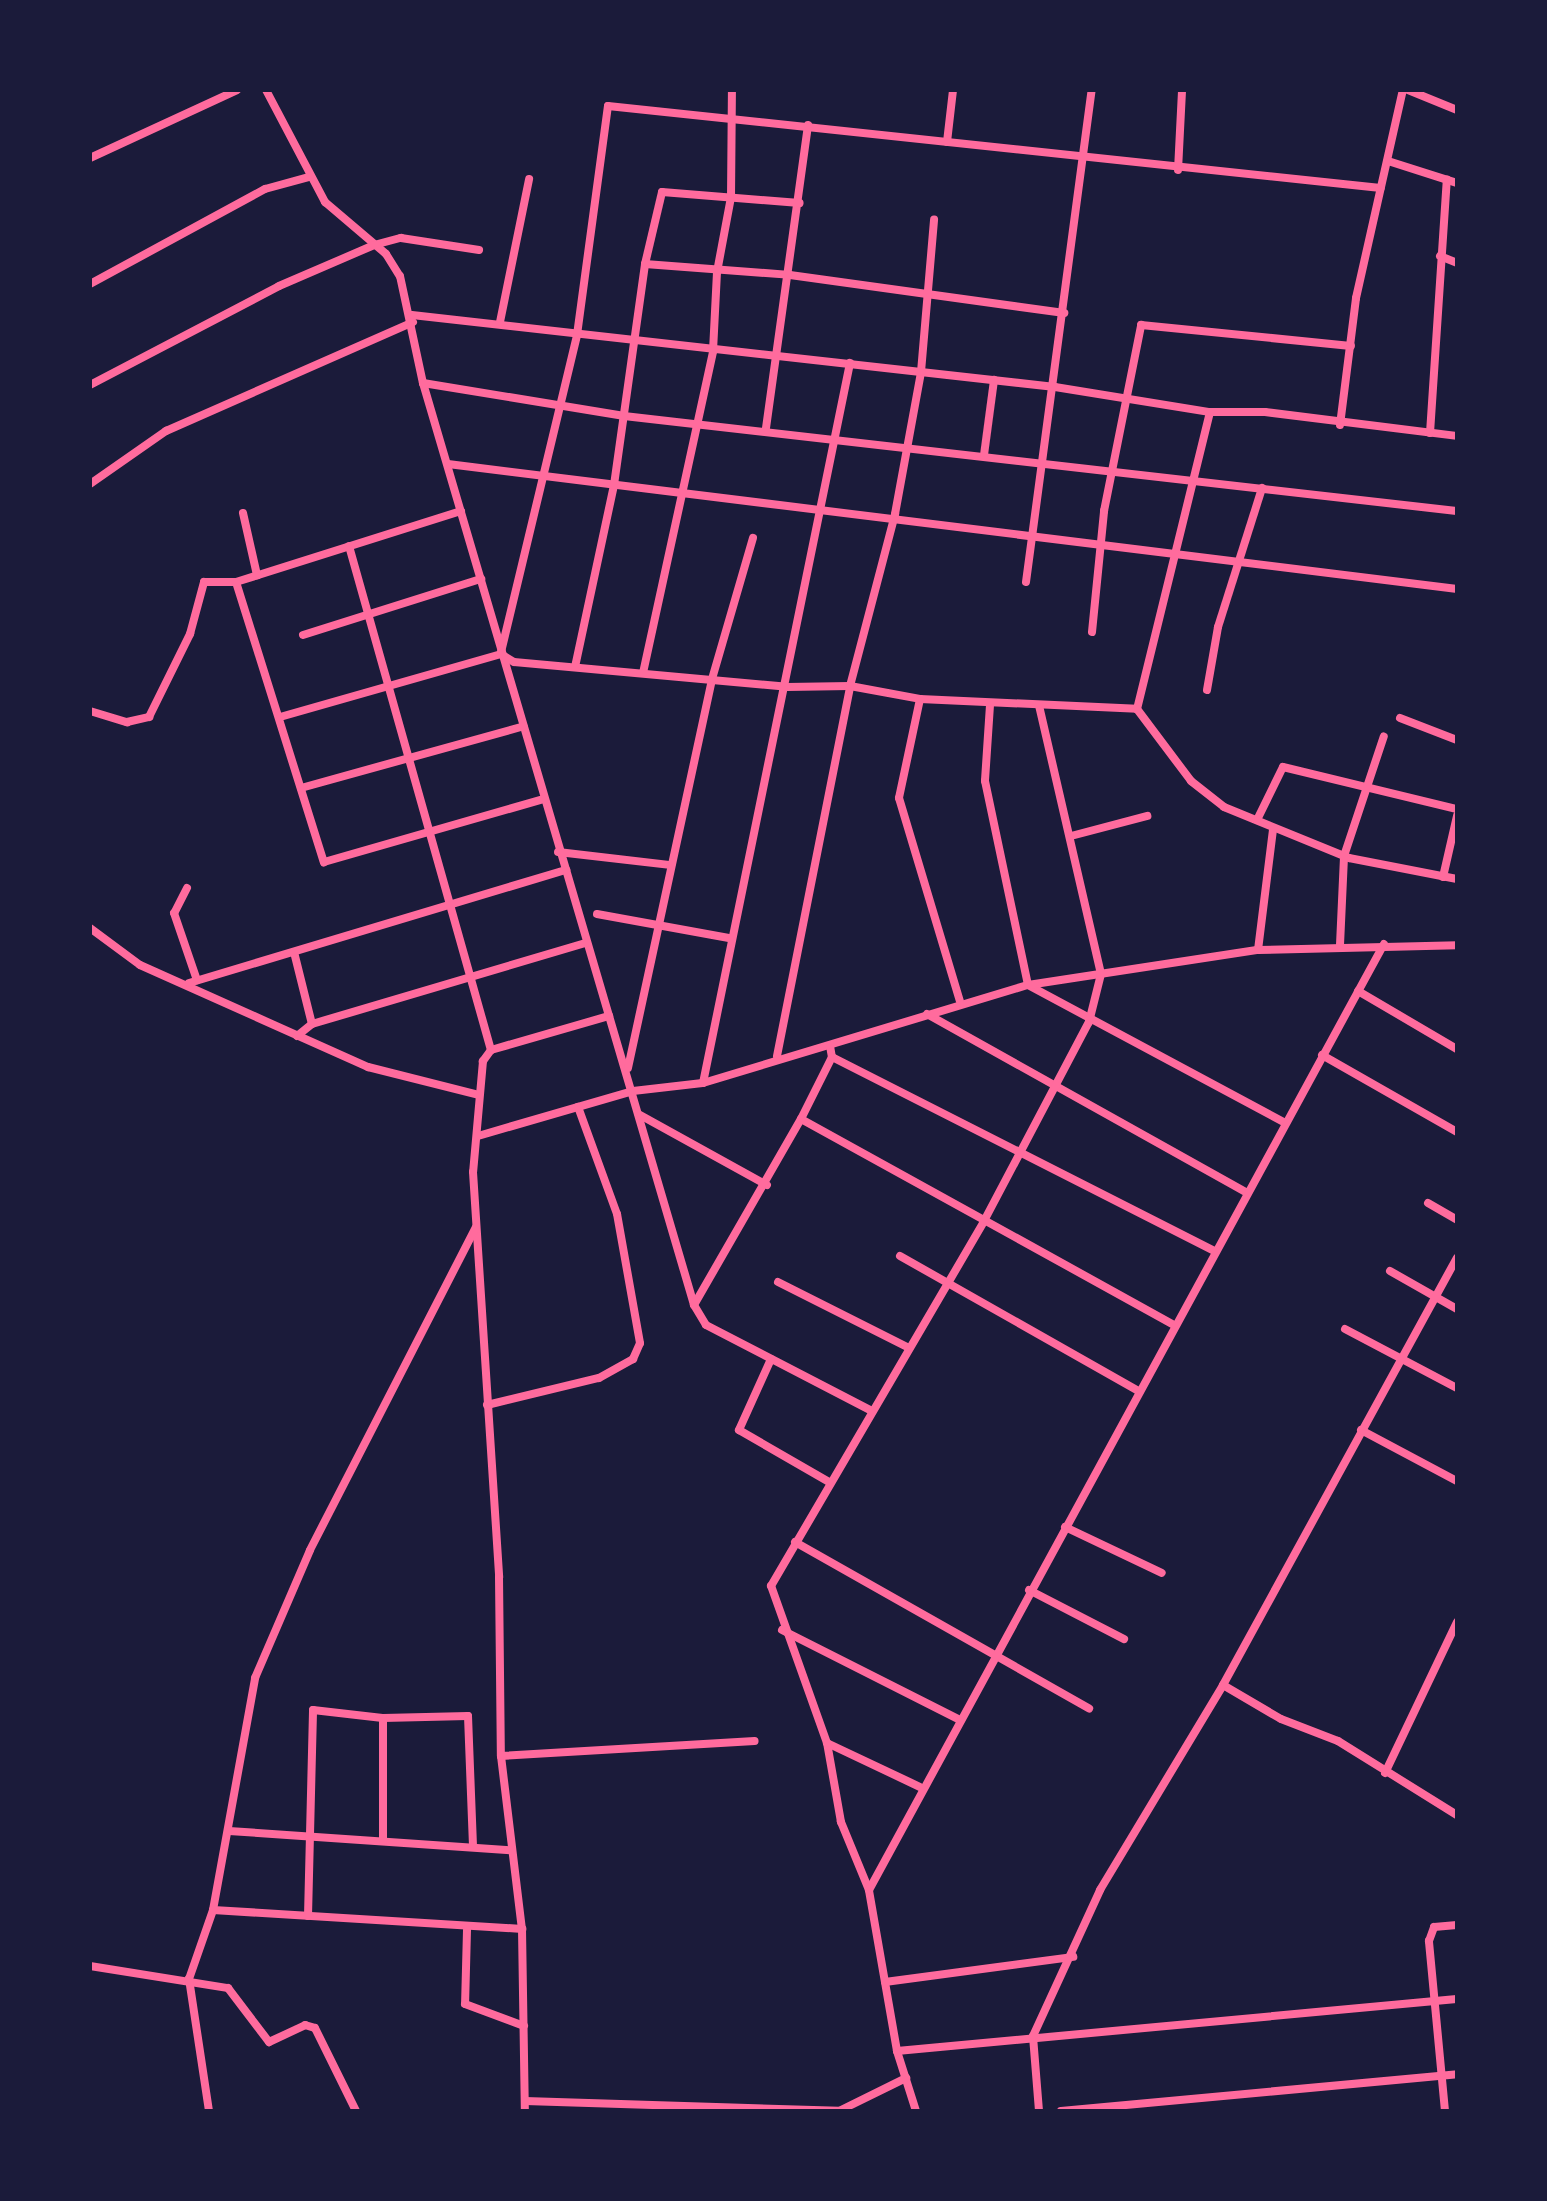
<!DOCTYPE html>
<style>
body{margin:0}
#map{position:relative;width:1547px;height:2201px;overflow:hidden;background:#1b1b3a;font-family:Helvetica,sans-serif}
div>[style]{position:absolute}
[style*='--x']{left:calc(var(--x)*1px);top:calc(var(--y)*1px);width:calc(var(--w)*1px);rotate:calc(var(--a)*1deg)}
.minor>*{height:8px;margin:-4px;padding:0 4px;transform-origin:4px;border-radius:4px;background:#ff6b9d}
span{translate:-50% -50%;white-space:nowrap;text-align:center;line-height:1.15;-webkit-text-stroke:8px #1b1b3a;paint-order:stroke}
.frame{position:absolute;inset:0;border:92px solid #1b1b3a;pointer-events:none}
</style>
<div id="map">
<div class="minor">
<i style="--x:266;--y:90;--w:127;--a:62.2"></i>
<i style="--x:325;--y:202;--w:80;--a:40.4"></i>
<i style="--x:386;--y:254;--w:26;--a:58"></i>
<i style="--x:400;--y:276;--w:109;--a:77.9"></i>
<i style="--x:423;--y:383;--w:961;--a:73.62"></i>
<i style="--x:694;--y:1305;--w:23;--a:59"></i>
<i style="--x:706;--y:1325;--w:185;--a:27.4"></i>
<i style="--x:1408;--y:90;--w:53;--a:22.2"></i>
<i style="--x:947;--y:142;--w:52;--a:-83.4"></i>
<i style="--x:90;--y:158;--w:162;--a:-24.8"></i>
<i style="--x:1388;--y:161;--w:72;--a:17.7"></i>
<i style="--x:1178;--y:170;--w:80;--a:-87.1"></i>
<i style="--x:1440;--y:256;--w:18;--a:22"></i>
<i style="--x:645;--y:264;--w:145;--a:4.3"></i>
<i style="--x:790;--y:275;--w:277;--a:7.9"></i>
<i style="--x:90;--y:284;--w:199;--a:-28.5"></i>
<i style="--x:265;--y:189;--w:46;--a:-15.3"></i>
<i style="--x:412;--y:315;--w:647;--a:6.39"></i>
<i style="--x:1055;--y:387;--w:157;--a:9.2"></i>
<i style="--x:1210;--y:412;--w:55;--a:0"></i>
<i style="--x:1265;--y:412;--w:193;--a:7.1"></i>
<i style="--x:500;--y:322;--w:146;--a:-78.5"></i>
<i style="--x:423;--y:383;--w:204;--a:9.3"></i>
<i style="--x:624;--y:416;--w:838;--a:6.51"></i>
<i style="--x:90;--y:385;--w:213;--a:-27.6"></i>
<i style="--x:279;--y:286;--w:103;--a:-23.3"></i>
<i style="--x:374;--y:245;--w:28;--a:-15"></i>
<i style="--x:401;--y:238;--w:79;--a:8.7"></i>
<i style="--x:1210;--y:412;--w:306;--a:103.8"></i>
<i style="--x:1137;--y:709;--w:90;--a:53.1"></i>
<i style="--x:1191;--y:781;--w:42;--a:38.2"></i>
<i style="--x:1224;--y:807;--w:135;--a:22.2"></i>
<i style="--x:1349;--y:858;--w:110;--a:11"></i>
<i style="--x:1340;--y:425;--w:128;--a:-82.8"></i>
<i style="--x:1356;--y:298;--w:213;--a:-77.3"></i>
<i style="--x:766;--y:428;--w:306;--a:-82.1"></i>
<i style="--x:1430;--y:433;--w:254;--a:-86.2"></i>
<i style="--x:984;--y:455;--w:76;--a:-82.4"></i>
<i style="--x:448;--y:464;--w:1017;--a:7.06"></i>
<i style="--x:90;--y:484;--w:93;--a:-34.9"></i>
<i style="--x:166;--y:431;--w:270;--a:-23.8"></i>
<i style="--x:243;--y:513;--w:64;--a:77.3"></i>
<i style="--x:349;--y:546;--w:524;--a:74.27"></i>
<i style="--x:491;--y:1050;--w:14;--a:126"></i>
<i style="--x:483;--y:1061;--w:111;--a:95.1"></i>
<i style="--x:473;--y:1172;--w:406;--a:86.3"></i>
<i style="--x:499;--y:1577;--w:179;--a:89.4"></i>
<i style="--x:501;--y:1756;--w:174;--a:83.1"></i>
<i style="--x:522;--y:1929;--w:182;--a:89.1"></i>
<i style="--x:236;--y:582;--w:236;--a:-17.5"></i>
<i style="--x:1026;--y:582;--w:496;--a:-82.4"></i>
<i style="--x:1092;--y:632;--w:122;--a:-84.3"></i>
<i style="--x:1104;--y:511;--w:190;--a:-78.7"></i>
<i style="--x:1141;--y:325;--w:211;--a:5.7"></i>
<i style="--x:303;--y:635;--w:187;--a:-17.5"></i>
<i style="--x:501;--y:652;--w:326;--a:-76.5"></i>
<i style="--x:577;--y:335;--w:231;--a:-82.3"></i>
<i style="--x:608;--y:106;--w:777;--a:6.06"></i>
<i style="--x:575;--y:667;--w:186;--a:-77.9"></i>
<i style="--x:614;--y:485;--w:223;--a:-82"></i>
<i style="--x:645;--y:264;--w:74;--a:-76.7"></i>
<i style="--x:662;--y:192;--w:138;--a:4.6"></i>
<i style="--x:643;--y:673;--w:330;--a:-77.7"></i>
<i style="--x:713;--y:351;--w:79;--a:-87.1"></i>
<i style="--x:717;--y:272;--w:76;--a:-79.4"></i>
<i style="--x:731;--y:197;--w:107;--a:-89.5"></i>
<i style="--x:1207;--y:690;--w:64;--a:-80.1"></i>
<i style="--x:1218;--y:627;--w:146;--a:-72.4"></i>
<i style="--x:920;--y:699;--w:101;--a:102"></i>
<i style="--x:899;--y:798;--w:212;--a:73.3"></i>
<i style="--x:990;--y:705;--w:76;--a:93.8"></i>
<i style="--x:985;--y:781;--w:208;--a:78.1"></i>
<i style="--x:1028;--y:985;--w:290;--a:28.2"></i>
<i style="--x:90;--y:711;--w:39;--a:17"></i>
<i style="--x:127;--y:722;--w:23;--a:-13"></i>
<i style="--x:149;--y:717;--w:93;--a:-63.7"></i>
<i style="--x:190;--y:634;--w:54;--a:-74.9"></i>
<i style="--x:204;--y:582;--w:32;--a:0"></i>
<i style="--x:236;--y:582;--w:294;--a:72.6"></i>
<i style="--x:324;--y:862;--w:229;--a:-16"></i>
<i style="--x:280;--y:717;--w:230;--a:-15.9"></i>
<i style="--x:501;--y:654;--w:15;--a:32"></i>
<i style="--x:514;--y:662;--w:274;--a:5.2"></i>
<i style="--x:787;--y:687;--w:63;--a:-0.9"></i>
<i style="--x:850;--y:686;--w:71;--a:10.5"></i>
<i style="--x:920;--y:699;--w:217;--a:2.6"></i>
<i style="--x:1400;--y:718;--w:61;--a:21.1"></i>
<i style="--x:301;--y:788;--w:231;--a:-15.5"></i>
<i style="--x:1257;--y:820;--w:59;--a:-63.9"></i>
<i style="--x:1283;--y:767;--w:179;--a:13.6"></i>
<i style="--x:1071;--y:836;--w:79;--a:-14.7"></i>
<i style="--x:558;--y:852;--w:114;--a:6.6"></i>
<i style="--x:1443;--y:877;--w:63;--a:-77.1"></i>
<i style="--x:187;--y:888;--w:28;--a:117"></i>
<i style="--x:174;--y:913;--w:71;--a:71.1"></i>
<i style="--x:597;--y:914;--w:134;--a:10.3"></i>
<i style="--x:90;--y:928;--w:62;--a:36.5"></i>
<i style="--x:140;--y:965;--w:250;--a:24.1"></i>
<i style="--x:368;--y:1067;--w:114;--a:14.2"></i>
<i style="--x:1340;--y:945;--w:89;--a:-87.4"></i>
<i style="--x:1344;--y:856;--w:126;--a:-71.6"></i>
<i style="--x:1258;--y:950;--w:122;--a:-82.9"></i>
<i style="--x:294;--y:952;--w:74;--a:76"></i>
<i style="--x:189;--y:983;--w:394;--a:-16.7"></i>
<i style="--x:1358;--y:991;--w:115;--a:30.4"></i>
<i style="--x:927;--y:1014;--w:365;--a:29.2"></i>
<i style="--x:297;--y:1036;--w:19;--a:-39"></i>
<i style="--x:312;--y:1024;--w:286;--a:-16.5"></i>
<i style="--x:830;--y:1046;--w:11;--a:80"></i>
<i style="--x:832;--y:1057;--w:69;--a:116.6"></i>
<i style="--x:801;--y:1119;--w:426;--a:28.9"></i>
<i style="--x:491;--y:1050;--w:123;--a:-16.1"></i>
<i style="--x:1322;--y:1055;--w:155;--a:29.7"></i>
<i style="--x:777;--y:1056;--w:377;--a:-78.8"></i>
<i style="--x:850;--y:686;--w:178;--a:-75.3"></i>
<i style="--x:895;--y:514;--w:144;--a:-79.6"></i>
<i style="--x:921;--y:372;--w:153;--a:-85.1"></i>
<i style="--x:832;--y:1057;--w:428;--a:26.9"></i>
<i style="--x:628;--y:1068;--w:398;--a:-77.8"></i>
<i style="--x:712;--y:679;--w:147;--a:-73.8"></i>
<i style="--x:703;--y:1083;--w:735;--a:-78.46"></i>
<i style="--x:640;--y:1115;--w:145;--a:28.9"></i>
<i style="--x:478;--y:1136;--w:161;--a:-16.2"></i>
<i style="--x:633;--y:1091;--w:70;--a:-6.5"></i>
<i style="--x:703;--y:1083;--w:339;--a:-16.8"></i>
<i style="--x:1028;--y:985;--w:233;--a:-8.7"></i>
<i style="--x:1258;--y:950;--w:199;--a:-1.4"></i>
<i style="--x:1428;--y:1203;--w:34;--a:30"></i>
<i style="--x:900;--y:1256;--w:274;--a:29.5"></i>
<i style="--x:1390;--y:1271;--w:77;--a:29.6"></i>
<i style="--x:778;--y:1282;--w:144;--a:26.7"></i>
<i style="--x:694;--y:1305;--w:215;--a:-60.1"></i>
<i style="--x:1345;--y:1329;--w:127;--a:27.8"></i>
<i style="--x:771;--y:1359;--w:78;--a:114.3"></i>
<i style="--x:739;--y:1430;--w:104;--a:30"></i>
<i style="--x:487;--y:1405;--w:115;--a:-13.6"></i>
<i style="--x:599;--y:1378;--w:39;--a:-29"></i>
<i style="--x:633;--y:1359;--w:17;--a:-66"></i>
<i style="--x:640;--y:1343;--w:131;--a:-100.1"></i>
<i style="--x:617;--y:1214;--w:114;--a:-110"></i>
<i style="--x:1361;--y:1430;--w:109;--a:28"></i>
<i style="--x:1065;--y:1527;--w:107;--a:25.4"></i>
<i style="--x:795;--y:1542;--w:338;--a:29.5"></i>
<i style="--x:1029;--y:1590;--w:107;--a:27.3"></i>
<i style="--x:782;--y:1630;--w:197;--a:26.8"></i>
<i style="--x:1223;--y:1685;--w:67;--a:30.4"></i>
<i style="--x:1281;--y:1719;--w:61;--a:21.1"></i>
<i style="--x:1338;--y:1741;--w:140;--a:31.9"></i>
<i style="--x:383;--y:1718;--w:85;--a:-1.3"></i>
<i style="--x:468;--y:1716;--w:131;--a:87.8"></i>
<i style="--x:827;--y:1743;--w:103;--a:25.3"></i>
<i style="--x:501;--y:1756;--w:254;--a:-3.4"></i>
<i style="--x:1385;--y:1773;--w:167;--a:-64.5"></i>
<i style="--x:229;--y:1831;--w:283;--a:3.9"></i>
<i style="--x:869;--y:1890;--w:74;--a:-112.4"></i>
<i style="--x:841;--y:1822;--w:80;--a:-100"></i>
<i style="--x:827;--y:1743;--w:167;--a:-109.6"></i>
<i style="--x:771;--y:1586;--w:423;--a:-59.7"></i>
<i style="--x:984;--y:1221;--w:225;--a:-62.2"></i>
<i style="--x:1089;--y:1022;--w:49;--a:-76"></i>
<i style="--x:1101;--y:974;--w:276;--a:-103"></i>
<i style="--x:213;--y:1910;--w:310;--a:3.5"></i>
<i style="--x:308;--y:1916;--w:206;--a:-88.6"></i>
<i style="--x:313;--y:1710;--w:70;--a:6.5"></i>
<i style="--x:383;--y:1718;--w:123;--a:90"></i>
<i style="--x:467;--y:1930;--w:74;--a:91.5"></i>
<i style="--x:465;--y:2004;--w:63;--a:20.4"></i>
<i style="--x:90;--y:1966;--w:140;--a:9.1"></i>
<i style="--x:228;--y:1988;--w:68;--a:52.8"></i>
<i style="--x:269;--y:2042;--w:40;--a:-25"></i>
<i style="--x:305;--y:2025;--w:10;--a:17"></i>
<i style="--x:315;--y:2028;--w:93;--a:63.7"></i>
<i style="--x:885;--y:1982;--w:190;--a:-7.6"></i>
<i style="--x:897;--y:2051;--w:562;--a:-5.31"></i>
<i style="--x:525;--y:2101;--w:314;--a:1.8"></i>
<i style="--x:209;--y:2111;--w:134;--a:-98.6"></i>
<i style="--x:189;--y:1979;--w:73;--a:-70.8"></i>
<i style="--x:213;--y:1910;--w:236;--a:-79.7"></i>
<i style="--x:255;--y:1678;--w:139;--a:-66.7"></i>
<i style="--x:310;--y:1550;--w:363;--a:-62.8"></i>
<i style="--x:839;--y:2111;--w:75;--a:-26.2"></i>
<i style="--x:916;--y:2111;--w:63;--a:-107.6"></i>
<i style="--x:897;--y:2051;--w:163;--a:-99.9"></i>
<i style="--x:869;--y:1890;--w:1077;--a:-61.44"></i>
<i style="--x:1039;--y:2111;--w:75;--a:-94.6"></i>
<i style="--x:1033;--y:2036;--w:161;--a:-65.3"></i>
<i style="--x:1100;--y:1890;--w:239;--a:-59"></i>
<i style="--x:1223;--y:1685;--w:487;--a:-61.3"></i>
<i style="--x:1061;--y:2111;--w:398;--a:-5.3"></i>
<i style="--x:1445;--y:2111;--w:171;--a:-95.4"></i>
<i style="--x:1429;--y:1941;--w:15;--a:-70"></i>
<i style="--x:1434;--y:1927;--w:23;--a:-5"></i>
</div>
<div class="frame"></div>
</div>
